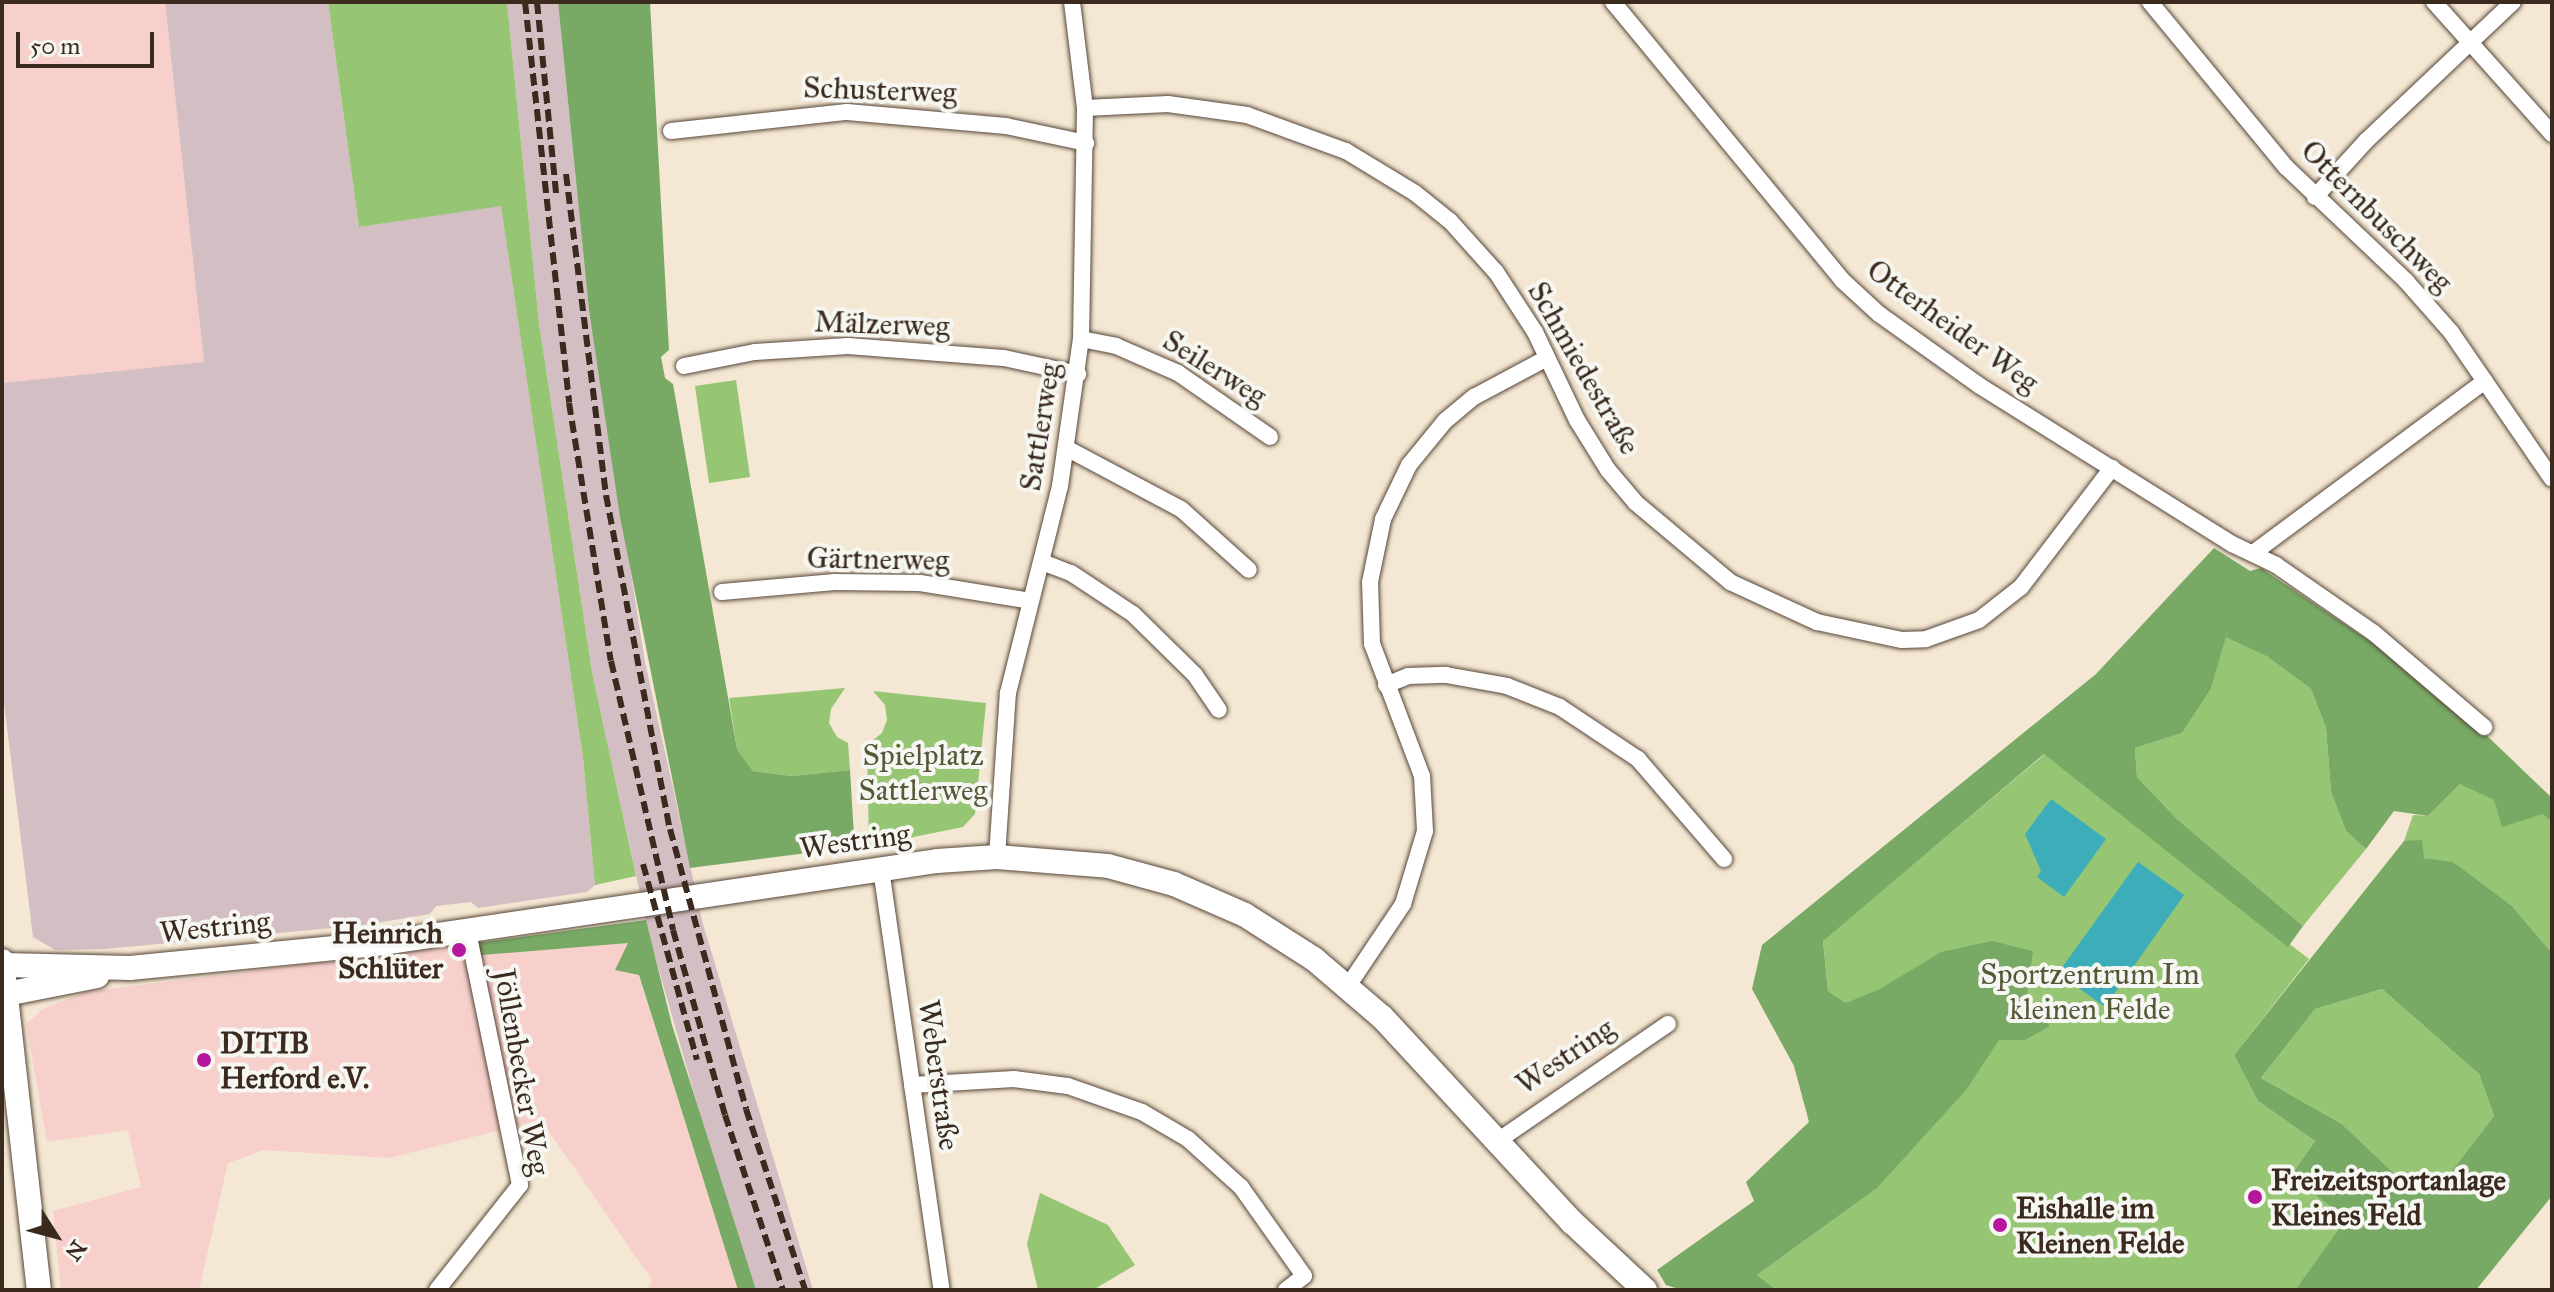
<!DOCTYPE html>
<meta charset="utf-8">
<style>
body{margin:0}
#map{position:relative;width:2554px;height:1292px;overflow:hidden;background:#f4e7d3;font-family:"IM FELL Great Primer",serif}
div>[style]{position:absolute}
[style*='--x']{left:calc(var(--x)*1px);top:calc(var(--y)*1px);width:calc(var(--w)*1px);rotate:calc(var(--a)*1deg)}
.built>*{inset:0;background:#f7d0cc}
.industrial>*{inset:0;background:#d2bec3}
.green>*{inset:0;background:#96c574}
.forest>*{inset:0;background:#78aa66}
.water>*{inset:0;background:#3dadba}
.roads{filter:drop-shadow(0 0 2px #574639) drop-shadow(0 0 2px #574639)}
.street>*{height:16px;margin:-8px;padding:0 8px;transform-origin:8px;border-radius:8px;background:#fff}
.secondary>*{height:24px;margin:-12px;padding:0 12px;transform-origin:12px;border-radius:12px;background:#fff}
.rail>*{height:6px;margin-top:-3px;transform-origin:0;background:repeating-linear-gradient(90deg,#3b2a1e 0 12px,transparent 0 18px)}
.dots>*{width:22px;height:22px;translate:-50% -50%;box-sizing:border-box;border:4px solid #f6f6f2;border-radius:50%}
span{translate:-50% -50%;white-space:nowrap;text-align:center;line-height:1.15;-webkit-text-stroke:8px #f6f6f2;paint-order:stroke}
.street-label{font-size:30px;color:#3b2a1e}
.park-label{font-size:30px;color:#565838}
.poi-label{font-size:30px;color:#3b2a1e;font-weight:700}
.right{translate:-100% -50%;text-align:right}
.left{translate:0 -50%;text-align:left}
.frame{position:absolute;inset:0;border:4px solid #3b2a1e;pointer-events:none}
.north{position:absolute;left:16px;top:1196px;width:80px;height:80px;-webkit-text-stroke:6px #f6f6f2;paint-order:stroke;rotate:126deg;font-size:22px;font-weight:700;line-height:32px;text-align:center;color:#3b2a1e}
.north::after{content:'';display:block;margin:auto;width:28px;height:36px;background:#3b2a1e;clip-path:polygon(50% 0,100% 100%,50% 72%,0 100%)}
.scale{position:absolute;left:16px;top:32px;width:138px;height:36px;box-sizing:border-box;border:4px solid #3b2a1e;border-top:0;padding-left:10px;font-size:24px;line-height:28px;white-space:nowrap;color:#3b2a1e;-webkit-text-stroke:6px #f6f6f2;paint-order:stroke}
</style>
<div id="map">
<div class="built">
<i style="clip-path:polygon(2px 2px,165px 2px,204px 362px,2px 383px)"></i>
<i style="clip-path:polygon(628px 942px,738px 1290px,647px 1290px,652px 1280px,541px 1120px,389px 1158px,264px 1150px,228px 1163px,199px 1290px,61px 1290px,53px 1211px,141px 1187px,128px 1130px,47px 1142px,26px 1024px,43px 1009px,85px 992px,454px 946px,458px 957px)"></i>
</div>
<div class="industrial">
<i style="clip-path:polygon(165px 2px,328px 2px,359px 227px,501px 205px,583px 758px,595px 885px,587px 892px,478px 908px,471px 902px,436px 906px,430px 914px,364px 925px,105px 949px,55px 950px,33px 937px,2px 687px,2px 383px,204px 362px)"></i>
<i style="clip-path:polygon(507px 2px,558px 2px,589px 310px,645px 662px,703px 924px,813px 1290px,756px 1290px,731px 1223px,649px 935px,592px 672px,539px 323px)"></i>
</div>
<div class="green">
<i style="clip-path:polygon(328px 2px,507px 2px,539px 323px,592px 672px,636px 876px,595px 885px,583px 758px,501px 206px,359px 227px)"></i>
<i style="clip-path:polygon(736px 380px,750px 477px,709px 483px,695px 386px)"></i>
<i style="clip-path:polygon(2226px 636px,2268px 657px,2311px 689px,2326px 728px,2331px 792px,2346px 831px,2366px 849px,2303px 926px,2177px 819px,2137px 777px,2135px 748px,2182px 733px,2211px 689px)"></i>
<i style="clip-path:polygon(845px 688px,831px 709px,829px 723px,837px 737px,848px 743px,850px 770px,792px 776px,753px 771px,737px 749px,729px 698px)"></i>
<i style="clip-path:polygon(873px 691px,986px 703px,975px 814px,963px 827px,869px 846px,867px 745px,882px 733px,887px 720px,885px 705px)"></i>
<i style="clip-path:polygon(2045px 754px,2309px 959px,2234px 1055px,2258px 1101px,2315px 1141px,2290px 1177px,2348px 1218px,2295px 1290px,1777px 1290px,1757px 1275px,1876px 1189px,1846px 1003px,1828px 991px,1823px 940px)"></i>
<i style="clip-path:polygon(2460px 784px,2544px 814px,2552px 822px,2552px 953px,2512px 906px,2453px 863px,2424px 858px,2404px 841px,2413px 815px,2428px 816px)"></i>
<i style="clip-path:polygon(2382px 989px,2479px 1074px,2494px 1116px,2440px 1186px,2404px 1183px,2342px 1124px,2261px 1078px,2315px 1009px)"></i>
<i style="clip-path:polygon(1040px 1193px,1108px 1225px,1135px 1265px,1093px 1290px,1038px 1290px,1027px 1244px)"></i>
</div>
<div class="forest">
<i style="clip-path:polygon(558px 2px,650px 2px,669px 350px,661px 357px,665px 378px,673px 384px,737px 749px,753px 771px,792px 776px,850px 770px,855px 853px,838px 849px,690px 868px,620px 517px,589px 310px)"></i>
<i style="clip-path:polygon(2214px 548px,2250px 571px,2261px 568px,2380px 648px,2482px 731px,2552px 798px,2552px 822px,2543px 814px,2502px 827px,2494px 800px,2460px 784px,2428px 816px,2394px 811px,2366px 849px,2346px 831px,2331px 792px,2326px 728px,2311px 689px,2268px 657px,2226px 637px,2211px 689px,2182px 733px,2135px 748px,2137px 777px,2177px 819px,2303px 926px,2288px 947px,2044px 754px,1823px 941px,1828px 991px,1846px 1003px,1880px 989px,1941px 952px,1992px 941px,2033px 951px,2027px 996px,2050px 1026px,2025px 1040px,1999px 1040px,1966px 1090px,1876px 1189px,1757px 1275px,1777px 1290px,1682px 1290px,1666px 1285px,1657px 1270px,1754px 1201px,1746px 1182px,1809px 1122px,1794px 1066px,1752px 989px,1762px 945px,2096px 674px)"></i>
<i style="clip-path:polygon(evenodd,2422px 840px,2424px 858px,2453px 862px,2512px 906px,2552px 953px,2552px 1196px,2476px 1290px,2295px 1290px,2347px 1218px,2290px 1177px,2315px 1141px,2258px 1101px,2234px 1055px,2404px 841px,2422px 840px,2382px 989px,2479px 1074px,2494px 1116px,2440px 1186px,2404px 1183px,2342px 1124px,2261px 1078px,2315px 1009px,2382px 989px)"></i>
<i style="clip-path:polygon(646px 920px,672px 1025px,756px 1290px,738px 1290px,639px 975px,615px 970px,628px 943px,458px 957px,454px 946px)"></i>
</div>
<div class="water">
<i style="clip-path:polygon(2051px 799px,2106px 839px,2064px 897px,2037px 877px,2041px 871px,2025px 834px)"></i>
<i style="clip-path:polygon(2138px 862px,2184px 895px,2105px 1007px,2058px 973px)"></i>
</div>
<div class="roads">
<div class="street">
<i style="--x:1613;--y:2;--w:360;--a:50.5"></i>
<i style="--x:1842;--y:280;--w:50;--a:42.6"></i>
<i style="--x:1879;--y:314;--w:124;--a:35.5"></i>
<i style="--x:1980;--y:386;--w:297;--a:32.1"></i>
<i style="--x:2232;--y:544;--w:49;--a:25.5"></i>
<i style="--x:2276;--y:565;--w:119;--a:34.8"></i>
<i style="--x:2374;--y:633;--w:145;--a:40.5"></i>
<i style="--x:2150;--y:2;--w:214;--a:50.5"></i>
<i style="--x:2286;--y:167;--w:166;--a:43.5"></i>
<i style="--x:2406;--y:281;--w:68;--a:48.6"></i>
<i style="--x:2451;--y:332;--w:178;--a:55.5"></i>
<i style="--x:2434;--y:2;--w:177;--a:48.2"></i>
<i style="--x:1085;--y:108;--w:83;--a:-2.8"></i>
<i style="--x:1168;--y:104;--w:80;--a:7.9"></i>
<i style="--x:1247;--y:115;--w:105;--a:20"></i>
<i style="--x:1346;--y:151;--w:81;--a:31.3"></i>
<i style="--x:1415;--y:193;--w:45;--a:38.7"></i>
<i style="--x:1450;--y:221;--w:69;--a:48"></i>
<i style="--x:1496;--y:272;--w:72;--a:57"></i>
<i style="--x:1535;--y:332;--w:98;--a:64.5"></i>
<i style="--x:1577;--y:420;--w:59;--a:58.2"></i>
<i style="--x:1608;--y:470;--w:43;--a:49.7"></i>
<i style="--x:1636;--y:503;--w:123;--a:40"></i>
<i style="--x:1730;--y:582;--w:96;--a:24.7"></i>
<i style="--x:1817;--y:622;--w:87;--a:12"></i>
<i style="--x:1902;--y:640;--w:24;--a:-2"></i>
<i style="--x:1926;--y:639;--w:56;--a:-19.7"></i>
<i style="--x:1979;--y:620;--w:53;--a:-38.2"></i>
<i style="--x:2021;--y:587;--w:150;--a:-52.6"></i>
<i style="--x:671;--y:131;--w:177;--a:-6.2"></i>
<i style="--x:847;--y:112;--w:160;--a:5"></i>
<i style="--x:1006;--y:126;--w:82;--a:12"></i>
<i style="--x:2315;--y:197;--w:76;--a:-47.7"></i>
<i style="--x:2366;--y:141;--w:202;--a:-43.4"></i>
<i style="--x:1081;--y:339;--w:36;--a:11"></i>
<i style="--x:1116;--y:346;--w:68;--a:23.5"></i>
<i style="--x:1178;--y:373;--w:112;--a:34.8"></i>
<i style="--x:684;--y:366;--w:72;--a:-11.2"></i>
<i style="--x:755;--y:352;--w:93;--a:-3.7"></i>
<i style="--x:848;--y:346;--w:156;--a:4.4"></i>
<i style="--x:1004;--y:358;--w:76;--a:12.2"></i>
<i style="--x:1068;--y:449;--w:128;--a:28"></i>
<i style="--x:1181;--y:509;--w:91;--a:41.9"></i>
<i style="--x:2256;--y:551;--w:285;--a:-36.6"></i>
<i style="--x:1042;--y:562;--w:31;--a:21"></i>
<i style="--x:1071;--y:573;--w:74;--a:33.5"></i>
<i style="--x:1133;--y:614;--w:87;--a:44.5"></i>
<i style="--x:1195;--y:675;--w:42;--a:55.6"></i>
<i style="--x:722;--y:592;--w:113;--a:-5.1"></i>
<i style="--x:835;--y:582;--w:85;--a:0.7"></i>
<i style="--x:920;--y:583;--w:112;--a:9.2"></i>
<i style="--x:1386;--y:685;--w:24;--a:-22"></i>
<i style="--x:1408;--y:676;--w:38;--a:-2"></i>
<i style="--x:1446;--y:675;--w:62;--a:10.2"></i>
<i style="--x:1507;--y:686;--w:57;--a:21.6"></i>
<i style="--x:1560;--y:707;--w:94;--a:33.7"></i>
<i style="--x:1638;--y:759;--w:132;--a:49.3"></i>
<i style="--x:997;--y:857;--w:164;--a:-86.2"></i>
<i style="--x:1008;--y:693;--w:213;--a:-75.9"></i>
<i style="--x:1060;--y:486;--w:148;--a:-81.9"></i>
<i style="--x:1081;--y:339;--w:231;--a:-89"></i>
<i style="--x:1085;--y:108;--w:107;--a:-97"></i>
<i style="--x:881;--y:869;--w:425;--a:81.8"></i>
<i style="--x:1348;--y:986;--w:99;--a:-56.1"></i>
<i style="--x:1403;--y:904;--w:76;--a:-73.2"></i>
<i style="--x:1425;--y:831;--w:55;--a:-93.1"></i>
<i style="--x:1422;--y:776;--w:141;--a:-110.7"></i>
<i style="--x:1372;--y:644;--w:62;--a:-91.8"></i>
<i style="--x:1370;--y:582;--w:64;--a:-78.3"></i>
<i style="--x:1383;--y:519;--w:60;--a:-64.3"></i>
<i style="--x:1409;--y:465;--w:57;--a:-50.7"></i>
<i style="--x:1445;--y:421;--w:38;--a:-40"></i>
<i style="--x:1474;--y:397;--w:83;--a:-28.1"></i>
<i style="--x:912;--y:1085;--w:102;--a:-3.4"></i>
<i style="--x:1014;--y:1079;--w:54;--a:7.4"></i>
<i style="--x:1068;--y:1086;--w:78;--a:19.4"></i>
<i style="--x:1142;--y:1112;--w:53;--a:30.4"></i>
<i style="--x:1188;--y:1139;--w:72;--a:42.2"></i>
<i style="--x:1241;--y:1187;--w:109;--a:54.7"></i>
<i style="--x:1304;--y:1276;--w:23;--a:142"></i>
<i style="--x:1499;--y:1140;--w:205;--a:-34.5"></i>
<i style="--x:437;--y:1290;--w:134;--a:-51.7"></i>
<i style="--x:520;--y:1185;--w:259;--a:-101.6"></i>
</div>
<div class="secondary">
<i style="--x:2;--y:961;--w:331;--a:83.6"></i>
<i style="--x:3;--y:965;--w:127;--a:1.4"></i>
<i style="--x:130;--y:968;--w:254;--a:-5.6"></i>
<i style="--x:383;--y:943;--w:560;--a:-8.42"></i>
<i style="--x:937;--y:861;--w:60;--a:-3.8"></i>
<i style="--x:997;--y:857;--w:111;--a:4.6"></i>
<i style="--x:1108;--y:866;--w:68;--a:15.3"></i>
<i style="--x:1174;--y:884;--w:77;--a:23.6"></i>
<i style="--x:1245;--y:915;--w:82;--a:32.5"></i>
<i style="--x:1314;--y:959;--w:89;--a:40.5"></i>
<i style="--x:1382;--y:1017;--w:280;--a:47.2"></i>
<i style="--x:1572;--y:1222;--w:100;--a:43"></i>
<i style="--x:6;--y:994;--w:93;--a:-11.2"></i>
</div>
</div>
<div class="rail">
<i style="--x:525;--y:2;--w:403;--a:83.7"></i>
<i style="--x:569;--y:403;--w:261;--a:80.8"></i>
<i style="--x:611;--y:661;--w:276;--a:77"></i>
<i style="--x:673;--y:930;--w:192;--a:74.3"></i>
<i style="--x:725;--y:1115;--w:184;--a:71.7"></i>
<i style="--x:537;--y:2;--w:193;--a:84.3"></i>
<i style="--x:566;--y:174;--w:323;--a:82.9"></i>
<i style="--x:606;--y:495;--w:340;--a:79.2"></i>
<i style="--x:670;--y:829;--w:290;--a:74.8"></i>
<i style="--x:746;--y:1109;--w:190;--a:71.9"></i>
<i style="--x:643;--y:864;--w:203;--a:74.6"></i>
</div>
<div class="dots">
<i style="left:459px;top:950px;background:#b5179e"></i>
<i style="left:204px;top:1060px;background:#b5179e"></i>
<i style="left:2255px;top:1197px;background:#b5179e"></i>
<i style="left:2000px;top:1225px;background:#b5179e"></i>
</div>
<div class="street-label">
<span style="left:880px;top:90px;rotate:2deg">Schusterweg</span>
<span style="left:2377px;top:216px;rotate:45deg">Otternbuschweg</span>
<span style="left:882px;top:324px;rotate:2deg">Mälzerweg</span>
<span style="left:1953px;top:326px;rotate:36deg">Otterheider Weg</span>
<span style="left:1215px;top:368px;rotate:32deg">Seilerweg</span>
<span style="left:1584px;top:368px;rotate:60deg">Schmiedestraße</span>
<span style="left:1040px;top:427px;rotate:-81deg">Sattlerweg</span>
<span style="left:878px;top:559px;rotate:1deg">Gärtnerweg</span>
<span style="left:855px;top:841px;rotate:-8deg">Westring</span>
<span style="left:215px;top:927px;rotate:-6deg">Westring</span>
<span style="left:1565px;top:1056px;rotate:-34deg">Westring</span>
<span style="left:522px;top:1072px;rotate:80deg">Jöllenbecker Weg</span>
<span style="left:939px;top:1075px;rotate:82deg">Weberstraße</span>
</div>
<div class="park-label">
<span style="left:923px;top:772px">Spielplatz<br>Sattlerweg</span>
<span style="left:2090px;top:991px">Sportzentrum Im<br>kleinen Felde</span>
</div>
<div class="poi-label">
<span class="right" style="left:443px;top:950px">Heinrich<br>Schlüter</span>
<span class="left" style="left:220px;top:1060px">DITIB<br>Herford e.V.</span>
<span class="left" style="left:2271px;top:1197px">Freizeitsportanlage<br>Kleines Feld</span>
<span class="left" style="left:2016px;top:1225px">Eishalle im<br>Kleinen Felde</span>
</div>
<div class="frame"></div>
<div class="north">N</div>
<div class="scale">50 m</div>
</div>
